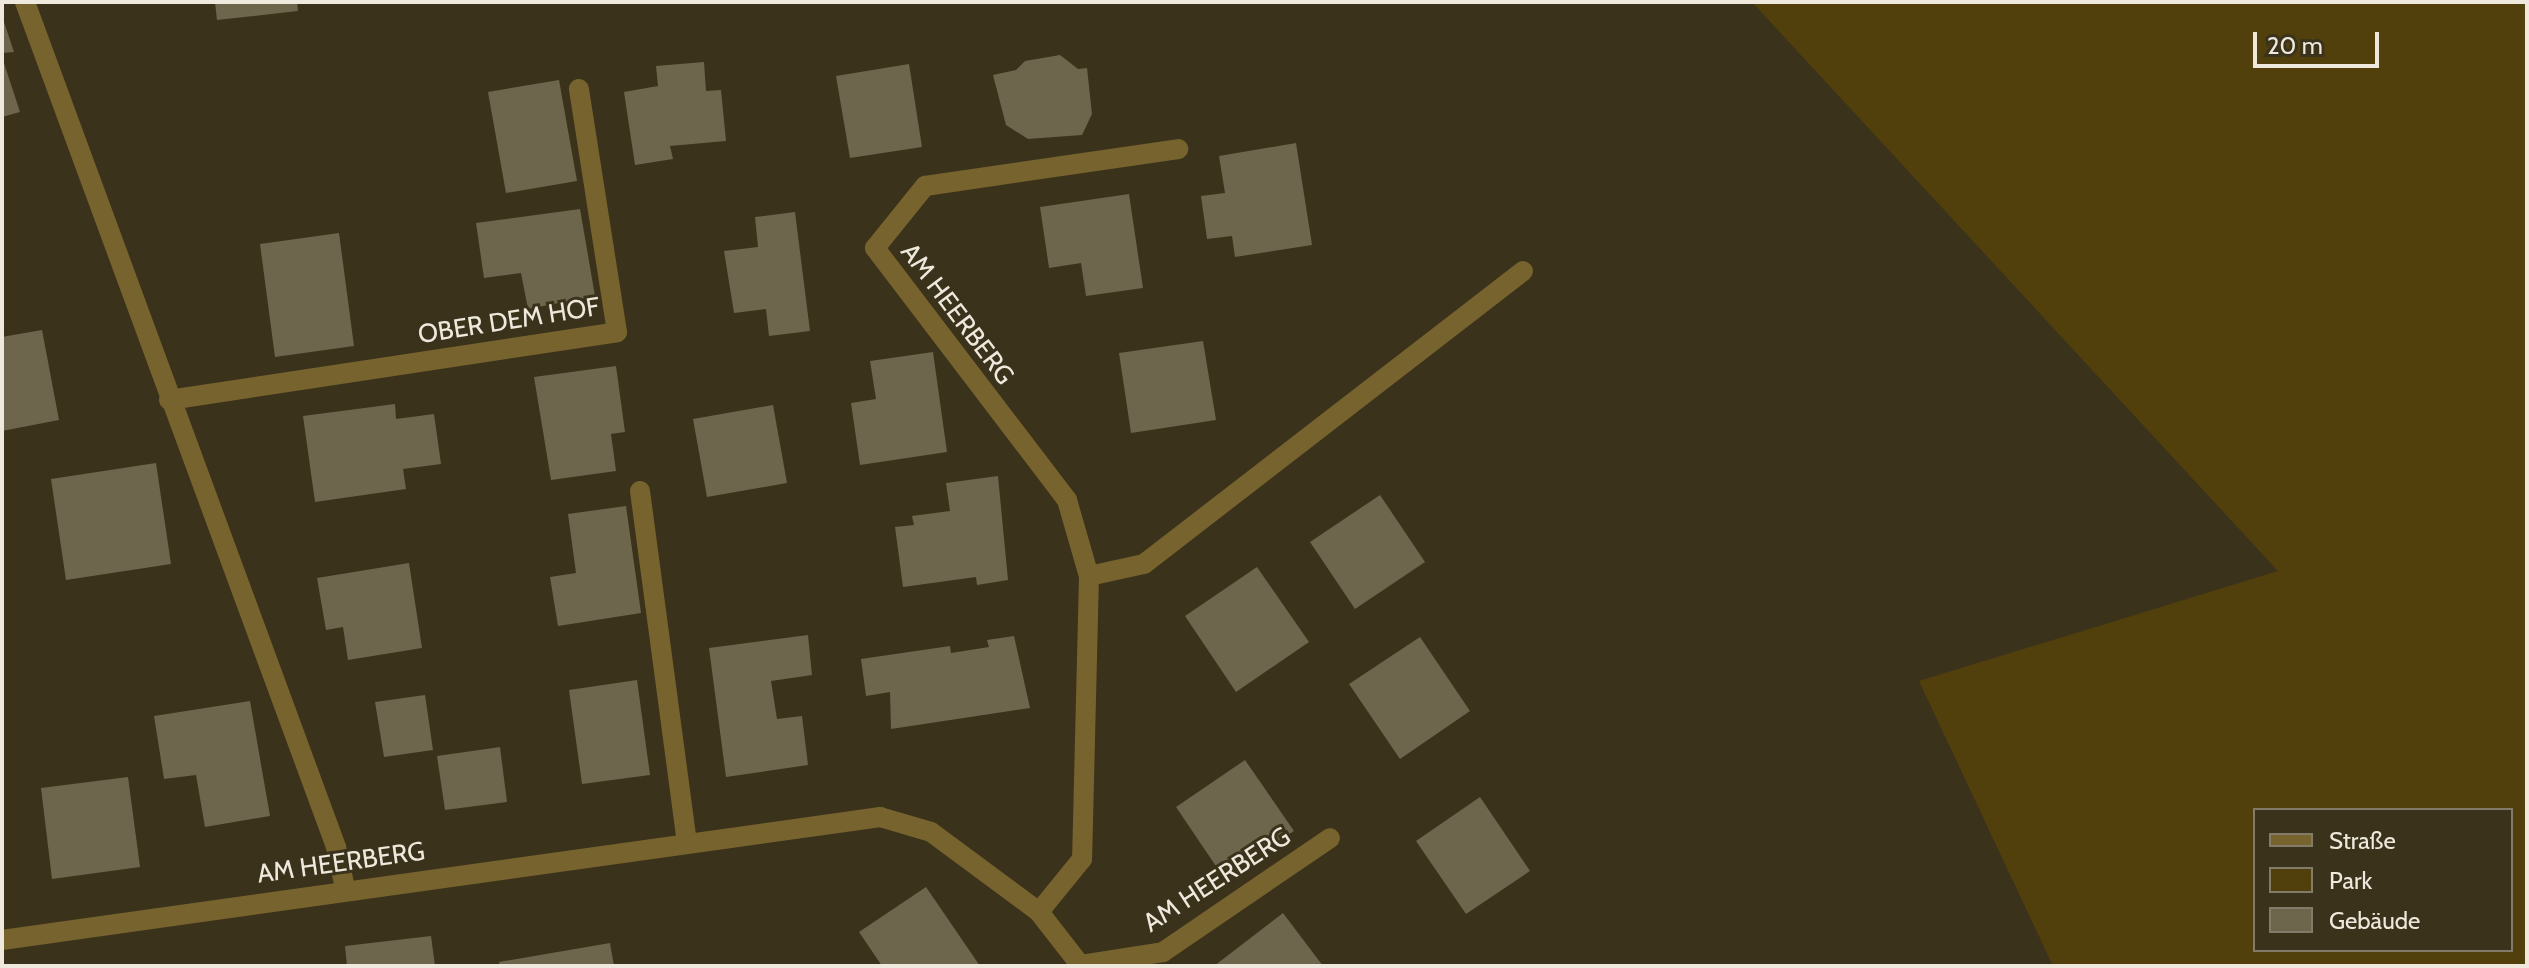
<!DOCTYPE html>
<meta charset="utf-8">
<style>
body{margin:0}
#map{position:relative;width:2529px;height:968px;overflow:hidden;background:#3b321c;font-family:Cabin,sans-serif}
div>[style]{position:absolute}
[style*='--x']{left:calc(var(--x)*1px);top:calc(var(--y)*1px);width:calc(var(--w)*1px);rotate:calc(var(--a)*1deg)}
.green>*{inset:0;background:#52400c}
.building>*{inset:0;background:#6e654d}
.lane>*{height:20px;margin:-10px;padding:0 10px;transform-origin:10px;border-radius:10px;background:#77632d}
.street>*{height:20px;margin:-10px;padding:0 10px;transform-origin:10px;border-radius:10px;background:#77632d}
span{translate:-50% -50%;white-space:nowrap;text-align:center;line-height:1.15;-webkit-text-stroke:6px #3b321c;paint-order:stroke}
.street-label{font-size:26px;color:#eee9dc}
.frame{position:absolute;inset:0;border:4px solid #eee9dc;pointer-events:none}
.legend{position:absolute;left:2253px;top:808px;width:260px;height:144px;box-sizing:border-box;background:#3b321c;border:2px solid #837b69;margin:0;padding:10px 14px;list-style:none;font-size:24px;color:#eee9dc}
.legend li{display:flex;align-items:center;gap:16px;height:40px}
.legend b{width:40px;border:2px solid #837b69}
.scale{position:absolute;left:2253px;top:32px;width:126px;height:36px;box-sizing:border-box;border:4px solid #eee9dc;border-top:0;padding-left:10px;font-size:24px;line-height:28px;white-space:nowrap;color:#eee9dc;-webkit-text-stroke:6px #3b321c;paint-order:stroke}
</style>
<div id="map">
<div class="green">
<i style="clip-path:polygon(evenodd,1752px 2px,2527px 2px,2527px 966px,2053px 966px,1919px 681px,2278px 571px,1752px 2px,2255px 810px,2511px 810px,2511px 950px,2255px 950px,2255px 810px)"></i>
</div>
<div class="building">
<i style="clip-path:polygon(215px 2px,297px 2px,298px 11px,217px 20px)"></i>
<i style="clip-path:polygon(2px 19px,3px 19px,14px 52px,2px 53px)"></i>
<i style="clip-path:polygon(1060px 55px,1078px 69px,1087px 68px,1092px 114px,1082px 135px,1028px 139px,1006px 125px,993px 75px,1016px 70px,1025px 61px)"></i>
<i style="clip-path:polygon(2px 57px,20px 112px,2px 117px)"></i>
<i style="clip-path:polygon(704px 62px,706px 91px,721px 90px,726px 141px,670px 146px,673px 159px,635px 165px,624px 92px,658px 86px,656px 66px)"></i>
<i style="clip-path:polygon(909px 64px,922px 147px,850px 158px,836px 76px)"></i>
<i style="clip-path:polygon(559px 80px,577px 181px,506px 193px,488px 92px)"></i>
<i style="clip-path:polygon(1296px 143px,1312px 245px,1235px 257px,1232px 236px,1207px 239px,1201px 196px,1225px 193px,1219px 156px)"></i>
<i style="clip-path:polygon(1129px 194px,1143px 288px,1086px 296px,1081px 263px,1049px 268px,1040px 207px)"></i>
<i style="clip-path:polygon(580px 209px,595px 296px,528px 309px,521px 273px,484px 278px,476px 223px)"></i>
<i style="clip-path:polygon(795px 212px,810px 331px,769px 336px,766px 309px,734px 313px,724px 251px,758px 247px,755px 217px)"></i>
<i style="clip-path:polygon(339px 233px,354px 346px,275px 357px,260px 244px)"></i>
<i style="clip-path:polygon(42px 330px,59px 420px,2px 431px,2px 337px)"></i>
<i style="clip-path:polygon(1203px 341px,1216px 420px,1131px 433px,1119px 353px)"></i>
<i style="clip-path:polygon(933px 352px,947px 452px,860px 465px,851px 403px,876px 399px,870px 361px)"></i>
<i style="clip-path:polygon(616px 366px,625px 432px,611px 434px,616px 471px,551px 480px,534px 377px)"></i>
<i style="clip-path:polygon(395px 404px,396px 419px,434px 414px,441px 464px,403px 469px,406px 489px,315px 502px,303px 416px)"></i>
<i style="clip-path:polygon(773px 405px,787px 483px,707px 497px,693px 419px)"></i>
<i style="clip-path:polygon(156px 463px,171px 564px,66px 580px,51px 479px)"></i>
<i style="clip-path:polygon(998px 476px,1008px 580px,977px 585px,976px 577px,903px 587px,895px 527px,914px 525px,912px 516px,950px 511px,946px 483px)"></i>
<i style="clip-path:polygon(1380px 495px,1425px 562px,1355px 609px,1310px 542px)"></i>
<i style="clip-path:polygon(626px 506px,641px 613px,558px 626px,550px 577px,576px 573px,568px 514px)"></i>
<i style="clip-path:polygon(409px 563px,422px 648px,348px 660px,343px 627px,326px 630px,317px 578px)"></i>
<i style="clip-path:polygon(1257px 567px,1309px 642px,1236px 692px,1185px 616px)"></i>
<i style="clip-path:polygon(808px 635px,812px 675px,771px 681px,777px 719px,802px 716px,808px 765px,726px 777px,709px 648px)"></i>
<i style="clip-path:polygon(1014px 636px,1030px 708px,891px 729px,890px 692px,866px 696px,861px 659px,950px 646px,951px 653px,989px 647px,987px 640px)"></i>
<i style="clip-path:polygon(1420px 637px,1470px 711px,1400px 759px,1349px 684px)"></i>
<i style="clip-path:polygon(637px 680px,650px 775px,582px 784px,569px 690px)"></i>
<i style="clip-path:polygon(425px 695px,433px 750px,384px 757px,375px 702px)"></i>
<i style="clip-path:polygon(250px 701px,270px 816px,205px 827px,196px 775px,164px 779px,154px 716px)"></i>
<i style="clip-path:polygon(500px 747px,507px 802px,445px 810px,437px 756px)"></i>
<i style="clip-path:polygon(1245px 760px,1294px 831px,1224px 878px,1176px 807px)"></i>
<i style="clip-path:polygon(128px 777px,140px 867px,52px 879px,41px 788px)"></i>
<i style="clip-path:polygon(1480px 797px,1530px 871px,1466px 914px,1416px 841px)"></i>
<i style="clip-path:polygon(926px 887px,980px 966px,882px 966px,859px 932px)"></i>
<i style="clip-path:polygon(1283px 913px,1323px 966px,1214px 966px)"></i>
<i style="clip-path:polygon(431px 936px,435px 966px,347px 966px,345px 946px)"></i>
<i style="clip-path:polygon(610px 943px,614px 966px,500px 966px,499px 962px)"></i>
</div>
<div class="lane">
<i style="--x:875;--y:248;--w:80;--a:-51.1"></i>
<i style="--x:925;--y:186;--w:256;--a:-8.3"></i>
<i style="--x:169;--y:400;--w:453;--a:-8.6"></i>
<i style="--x:617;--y:332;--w:246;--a:-98.9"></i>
<i style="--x:640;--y:491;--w:354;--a:82.4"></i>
<i style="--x:1081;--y:965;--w:83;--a:-9"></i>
<i style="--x:1163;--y:952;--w:202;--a:-34.3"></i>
</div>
<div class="street">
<i style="--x:25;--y:2;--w:900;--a:69.79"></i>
<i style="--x:336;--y:847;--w:42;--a:77.6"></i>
<i style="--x:875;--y:248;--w:317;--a:52.7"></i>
<i style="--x:1067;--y:500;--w:79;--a:73.9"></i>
<i style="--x:1089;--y:576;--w:283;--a:91.4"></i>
<i style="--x:1082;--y:859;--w:68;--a:129.1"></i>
<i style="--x:1089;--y:576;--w:56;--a:-12.3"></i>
<i style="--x:1144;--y:564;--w:479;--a:-37.7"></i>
<i style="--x:2;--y:940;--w:887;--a:-7.97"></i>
<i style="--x:880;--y:817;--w:53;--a:16.4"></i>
<i style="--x:931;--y:832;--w:134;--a:36.5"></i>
<i style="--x:1039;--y:912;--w:68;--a:52.1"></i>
</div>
<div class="street-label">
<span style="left:957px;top:314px;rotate:53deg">AM HEERBERG</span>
<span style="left:509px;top:321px;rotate:-9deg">OBER DEM HOF</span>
<span style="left:341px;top:863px;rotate:-8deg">AM HEERBERG</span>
<span style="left:1217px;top:880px;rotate:-33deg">AM HEERBERG</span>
</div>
<div class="frame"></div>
<ul class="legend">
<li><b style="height:10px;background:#77632d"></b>Straße</li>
<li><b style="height:22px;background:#52400c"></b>Park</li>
<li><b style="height:22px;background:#6e654d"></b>Gebäude</li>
</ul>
<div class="scale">20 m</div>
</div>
